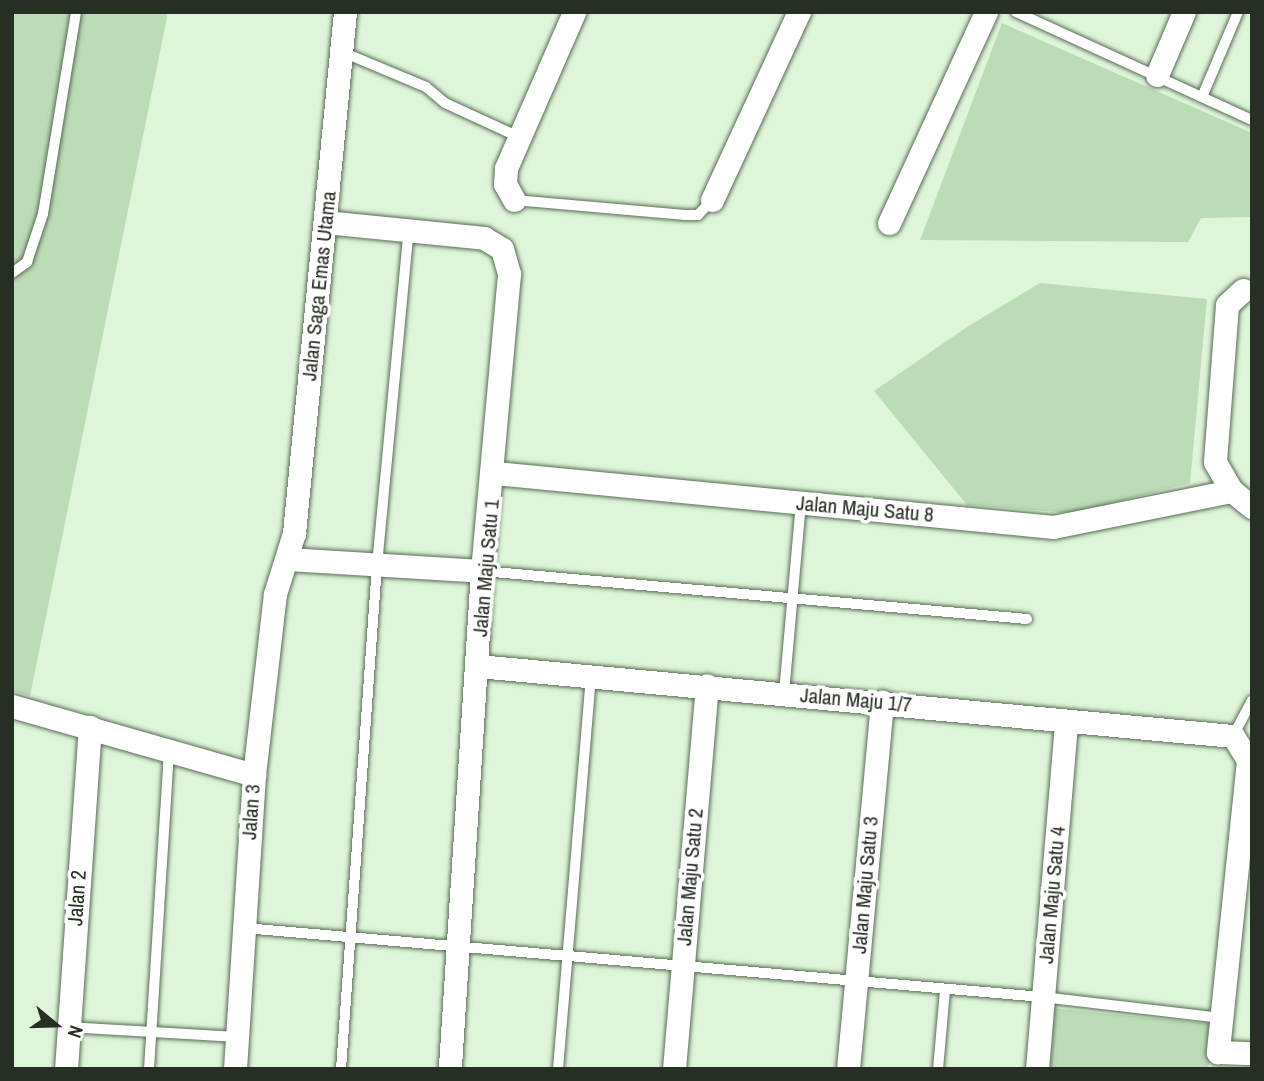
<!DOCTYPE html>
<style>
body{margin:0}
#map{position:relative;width:1264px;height:1081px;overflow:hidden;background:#def5da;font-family:"Archivo Narrow",sans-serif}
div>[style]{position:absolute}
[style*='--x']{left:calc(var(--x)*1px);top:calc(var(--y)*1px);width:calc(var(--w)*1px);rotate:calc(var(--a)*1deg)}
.green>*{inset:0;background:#bcdbb7}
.roads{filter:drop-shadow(0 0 2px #596c56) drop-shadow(0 0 2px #596c56)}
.lane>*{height:10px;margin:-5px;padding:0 5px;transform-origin:5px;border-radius:5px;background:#fff}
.street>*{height:23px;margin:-11.5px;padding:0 11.5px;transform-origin:11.5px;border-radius:11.5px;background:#fff}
span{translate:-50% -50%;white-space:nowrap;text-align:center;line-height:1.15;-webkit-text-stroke:7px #fff;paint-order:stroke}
.street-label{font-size:21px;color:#272f25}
.frame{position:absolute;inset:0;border:14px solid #272f25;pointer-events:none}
.north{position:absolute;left:21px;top:990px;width:70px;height:70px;-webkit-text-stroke:5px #fff;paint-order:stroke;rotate:109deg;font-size:19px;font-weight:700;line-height:28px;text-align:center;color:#272f25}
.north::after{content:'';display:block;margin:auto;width:24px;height:32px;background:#272f25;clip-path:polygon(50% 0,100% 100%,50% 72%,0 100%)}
</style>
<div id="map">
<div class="green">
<i style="clip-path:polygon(12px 12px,168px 12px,30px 696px,12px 691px)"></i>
<i style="clip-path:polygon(1002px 23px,1252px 133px,1252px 217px,1201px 218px,1188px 242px,920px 240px)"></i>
<i style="clip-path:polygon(1040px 283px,1207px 299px,1190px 483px,1073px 513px,967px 505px,874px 391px,967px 327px)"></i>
<i style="clip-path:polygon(1051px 1008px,1214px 1024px,1208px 1069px,1047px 1069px)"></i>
</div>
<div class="roads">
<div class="lane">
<i style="--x:1016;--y:12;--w:260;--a:24.6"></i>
<i style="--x:340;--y:51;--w:93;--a:22.7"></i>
<i style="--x:426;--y:87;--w:25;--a:40"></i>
<i style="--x:445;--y:103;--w:81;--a:24.7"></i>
<i style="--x:1202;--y:97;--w:92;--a:-67"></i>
<i style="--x:514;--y:200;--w:172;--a:5"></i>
<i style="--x:685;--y:215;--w:13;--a:0"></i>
<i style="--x:698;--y:215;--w:21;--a:-47"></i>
<i style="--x:12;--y:273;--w:19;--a:-36"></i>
<i style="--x:27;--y:262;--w:51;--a:-71.6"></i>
<i style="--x:43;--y:214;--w:205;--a:-80.7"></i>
<i style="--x:482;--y:571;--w:547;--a:5.03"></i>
<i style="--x:784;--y:693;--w:191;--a:-84.9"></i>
<i style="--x:1233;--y:736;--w:40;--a:-62"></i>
<i style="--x:244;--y:928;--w:802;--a:4.94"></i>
<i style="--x:1043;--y:997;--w:179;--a:6.7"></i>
<i style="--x:68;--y:1027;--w:169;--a:3.4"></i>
<i style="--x:149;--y:1069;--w:320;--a:-86.4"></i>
<i style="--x:341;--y:1069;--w:505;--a:-85.91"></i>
<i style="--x:377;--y:565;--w:338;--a:-84.6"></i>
<i style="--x:558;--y:1069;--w:396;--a:-85.2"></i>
<i style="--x:938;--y:1069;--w:79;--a:-84.9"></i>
</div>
<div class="street">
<i style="--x:1157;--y:75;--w:69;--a:-66.8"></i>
<i style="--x:514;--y:200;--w:18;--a:-119"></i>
<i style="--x:505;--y:184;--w:16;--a:-86"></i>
<i style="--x:506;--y:168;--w:170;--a:-66.4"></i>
<i style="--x:712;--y:200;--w:207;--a:-65.2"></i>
<i style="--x:325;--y:222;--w:160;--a:5.7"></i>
<i style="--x:484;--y:238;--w:21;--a:31"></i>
<i style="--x:502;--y:249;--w:26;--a:74"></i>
<i style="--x:509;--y:274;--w:298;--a:95.2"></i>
<i style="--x:482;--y:571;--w:499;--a:93.7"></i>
<i style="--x:889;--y:223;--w:232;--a:-65.3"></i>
<i style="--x:1243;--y:290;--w:22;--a:137"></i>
<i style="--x:1227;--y:305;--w:157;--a:94.4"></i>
<i style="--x:1215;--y:462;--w:34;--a:60"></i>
<i style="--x:1232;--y:491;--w:26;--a:39"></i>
<i style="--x:495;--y:473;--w:561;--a:5.53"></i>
<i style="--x:1053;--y:527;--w:183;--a:-11.4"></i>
<i style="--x:287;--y:559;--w:195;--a:3.5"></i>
<i style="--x:478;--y:666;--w:758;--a:5.3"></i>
<i style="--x:1233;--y:736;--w:28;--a:58"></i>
<i style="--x:1248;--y:760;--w:294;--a:95.9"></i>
<i style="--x:1218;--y:1052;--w:34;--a:2"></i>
<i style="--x:12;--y:706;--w:252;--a:15.9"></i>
<i style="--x:66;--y:1069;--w:343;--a:-86"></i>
<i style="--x:235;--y:1069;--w:295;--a:-86.3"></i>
<i style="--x:254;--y:775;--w:182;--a:-83.4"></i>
<i style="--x:275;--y:594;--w:64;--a:-72.7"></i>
<i style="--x:294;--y:533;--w:523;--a:-84.41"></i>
<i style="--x:674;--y:1069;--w:385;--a:-85.1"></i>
<i style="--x:848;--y:1069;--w:369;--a:-84.7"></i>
<i style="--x:1037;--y:1069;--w:349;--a:-85.2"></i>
</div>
</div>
<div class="street-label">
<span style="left:319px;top:286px;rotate:-84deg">Jalan Saga Emas Utama</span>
<span style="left:865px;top:509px;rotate:5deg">Jalan Maju Satu 8</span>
<span style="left:486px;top:568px;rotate:-85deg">Jalan Maju Satu 1</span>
<span style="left:856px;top:700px;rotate:5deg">Jalan Maju 1/7</span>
<span style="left:251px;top:812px;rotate:-86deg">Jalan 3</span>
<span style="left:690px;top:877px;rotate:-85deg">Jalan Maju Satu 2</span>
<span style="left:865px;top:885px;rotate:-85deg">Jalan Maju Satu 3</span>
<span style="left:1052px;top:895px;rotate:-85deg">Jalan Maju Satu 4</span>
<span style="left:77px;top:898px;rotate:-86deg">Jalan 2</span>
</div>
<div class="frame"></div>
<div class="north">N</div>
</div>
